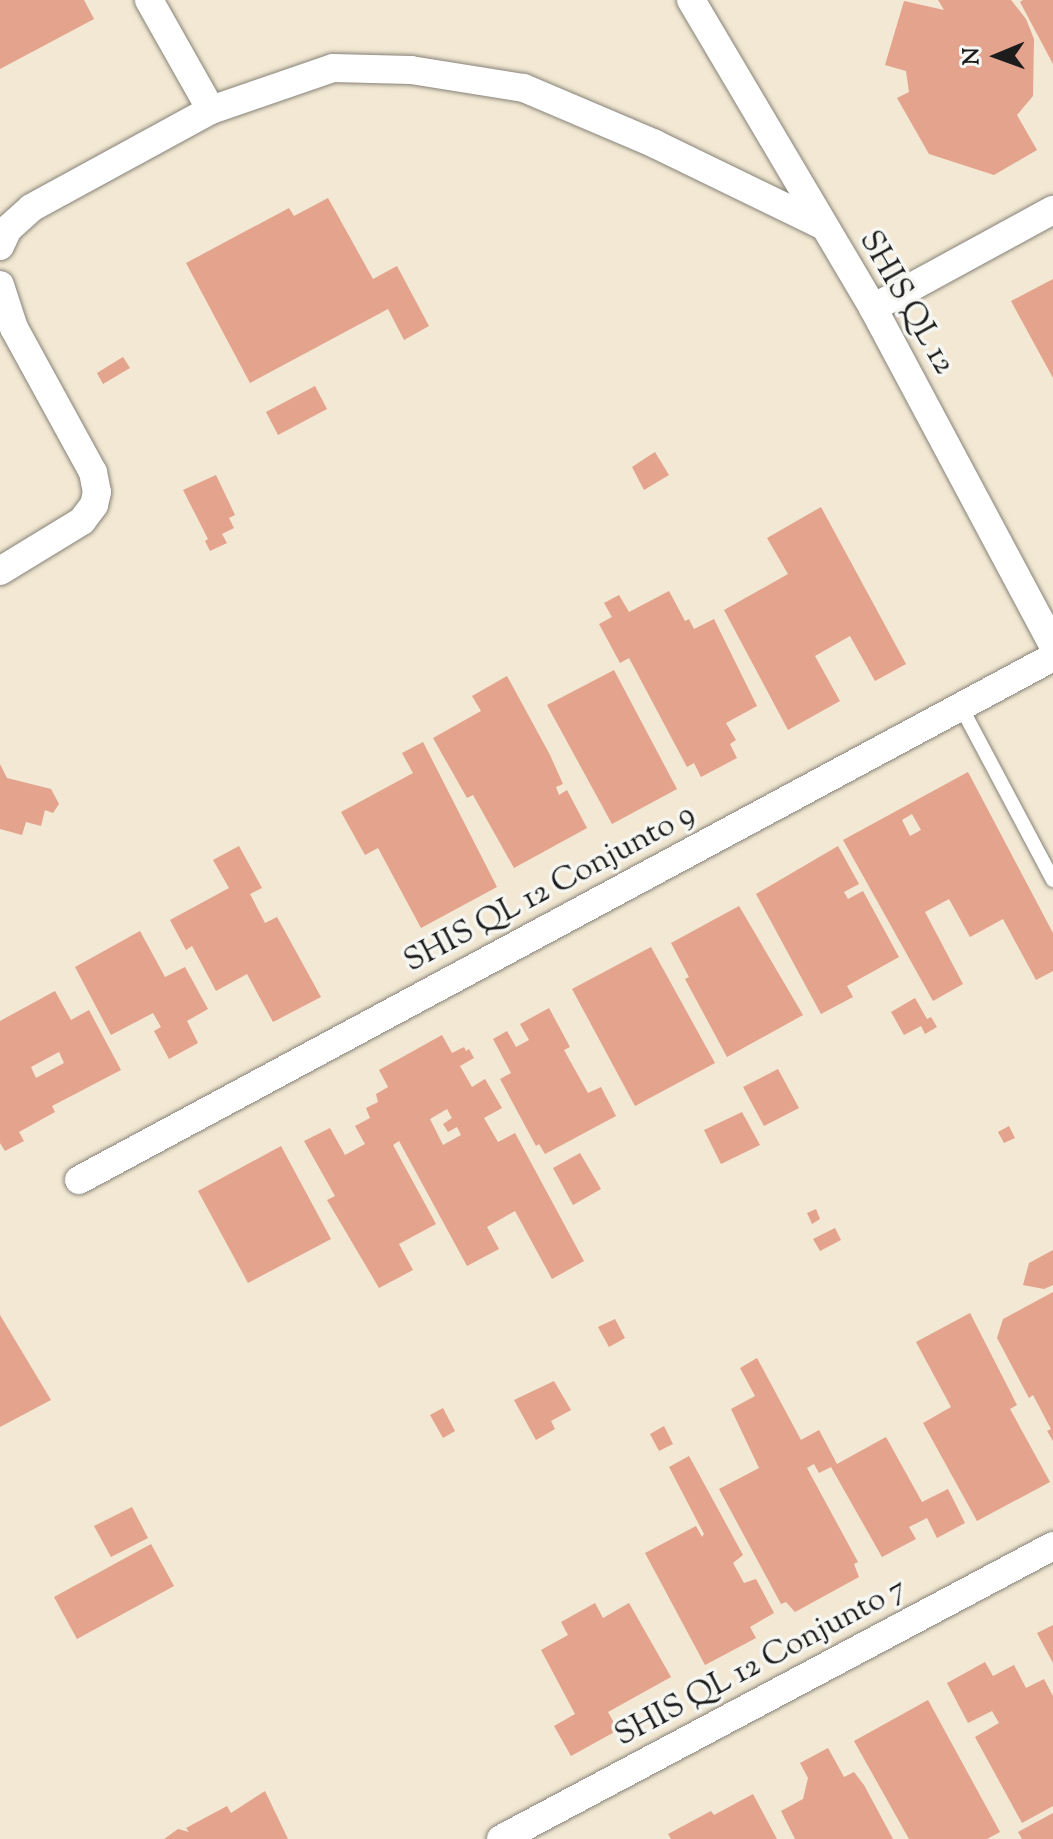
<!DOCTYPE html>
<style>
body{margin:0}
#map{position:relative;width:1053px;height:1839px;overflow:hidden;background:#f2e8d3;font-family:"Sorts Mill Goudy",serif}
div>[style]{position:absolute}
[style*='--x']{left:calc(var(--x)*1px);top:calc(var(--y)*1px);width:calc(var(--w)*1px);rotate:calc(var(--a)*1deg)}
.building>*{inset:0;background:#e3a38d}
.roads{filter:drop-shadow(0 0 2px #878278) drop-shadow(0 0 2px #878278)}
.service>*{height:14px;margin:-7px;padding:0 7px;transform-origin:7px;border-radius:7px;background:#fff}
.minor>*{height:28px;margin:-14px;padding:0 14px;transform-origin:14px;border-radius:14px;background:#fff}
span{translate:-50% -50%;white-space:nowrap;text-align:center;line-height:1.15;-webkit-text-stroke:7px #f6f6f2;paint-order:stroke}
.street-label{font-size:32px;color:#1c1c1c}
.north{position:absolute;left:957px;top:16px;width:80px;height:80px;-webkit-text-stroke:6px #f6f6f2;paint-order:stroke;rotate:269deg;font-size:22px;font-weight:700;line-height:32px;text-align:center;color:#1c1c1c}
.north::after{content:'';display:block;margin:auto;width:28px;height:36px;background:#1c1c1c;clip-path:polygon(50% 0,100% 100%,50% 72%,0 100%)}
</style>
<div id="map">
<div class="building">
<i style="clip-path:polygon(0 0,84px 0,94px 19px,0 69px)"></i>
<i style="clip-path:polygon(938px 0,1011px 0,1026px 19px,1034px 39px,1033px 96px,1017px 115px,1037px 150px,994px 175px,929px 154px,897px 98px,909px 92px,906px 71px,885px 65px,904px 1px,944px 10px)"></i>
<i style="clip-path:polygon(1023px 0,1053px 0,1053px 64px,1020px 2px)"></i>
<i style="clip-path:polygon(328px 198px,373px 279px,397px 266px,429px 326px,404px 340px,388px 309px,250px 383px,186px 263px,289px 208px,294px 216px)"></i>
<i style="clip-path:polygon(1053px 279px,1053px 378px,1011px 301px)"></i>
<i style="clip-path:polygon(123px 357px,130px 368px,103px 384px,97px 373px)"></i>
<i style="clip-path:polygon(315px 386px,327px 409px,278px 435px,266px 412px)"></i>
<i style="clip-path:polygon(655px 452px,669px 475px,644px 490px,632px 467px)"></i>
<i style="clip-path:polygon(216px 475px,235px 515px,229px 518px,234px 528px,222px 534px,227px 543px,210px 551px,205px 541px,208px 539px,183px 490px)"></i>
<i style="clip-path:polygon(821px 507px,906px 664px,875px 681px,850px 636px,815px 656px,840px 701px,788px 730px,724px 610px,788px 574px,767px 538px)"></i>
<i style="clip-path:polygon(669px 591px,685px 621px,689px 619px,694px 629px,714px 619px,757px 706px,726px 723px,736px 740px,730px 744px,737px 758px,701px 777px,694px 763px,687px 767px,629px 658px,620px 663px,599px 624px,612px 617px,604px 603px,619px 595px,629px 612px)"></i>
<i style="clip-path:polygon(614px 670px,677px 789px,612px 824px,547px 705px)"></i>
<i style="clip-path:polygon(507px 676px,550px 755px,563px 784px,556px 787px,559px 795px,567px 790px,587px 828px,514px 868px,473px 795px,467px 798px,433px 738px,481px 711px,472px 696px)"></i>
<i style="clip-path:polygon(423px 742px,497px 887px,421px 928px,378px 848px,365px 855px,341px 812px,413px 773px,402px 753px)"></i>
<i style="clip-path:polygon(0 764px,7px 778px,51px 789px,59px 804px,53px 813px,45px 810px,41px 826px,26px 822px,22px 835px,0 829px)"></i>
<i style="clip-path:polygon(evenodd,968px 772px,1053px 933px,1053px 971px,1036px 980px,1003px 919px,970px 937px,949px 899px,925px 912px,963px 984px,933px 1001px,843px 840px,968px 772px,912px 814px,921px 830px,910px 836px,902px 820px,912px 814px)"></i>
<i style="clip-path:polygon(239px 846px,262px 888px,250px 894px,265px 923px,277px 917px,321px 997px,273px 1022px,247px 974px,216px 991px,192px 946px,186px 950px,170px 920px,229px 888px,213px 860px)"></i>
<i style="clip-path:polygon(838px 846px,859px 884px,844px 892px,848px 899px,863px 891px,899px 957px,847px 986px,853px 997px,821px 1014px,756px 894px)"></i>
<i style="clip-path:polygon(739px 906px,803px 1015px,727px 1057px,685px 979px,689px 977px,671px 943px)"></i>
<i style="clip-path:polygon(140px 931px,165px 977px,185px 967px,208px 1009px,187px 1021px,198px 1043px,169px 1059px,154px 1031px,161px 1027px,153px 1013px,111px 1035px,75px 967px)"></i>
<i style="clip-path:polygon(651px 947px,715px 1063px,635px 1106px,572px 989px)"></i>
<i style="clip-path:polygon(evenodd,55px 991px,71px 1020px,89px 1010px,121px 1070px,52px 1106px,55px 1112px,19px 1132px,24px 1141px,5px 1151px,0 1143px,0 1021px,55px 991px,59px 1052px,64px 1063px,36px 1078px,31px 1067px,59px 1052px)"></i>
<i style="clip-path:polygon(915px 998px,927px 1019px,931px 1017px,937px 1027px,925px 1034px,921px 1026px,904px 1035px,891px 1012px)"></i>
<i style="clip-path:polygon(549px 1008px,570px 1047px,564px 1050px,588px 1093px,601px 1087px,616px 1116px,545px 1154px,539px 1144px,536px 1146px,500px 1079px,511px 1073px,493px 1039px,507px 1031px,516px 1047px,529px 1040px,520px 1024px)"></i>
<i style="clip-path:polygon(evenodd,442px 1035px,452px 1053px,464px 1047px,466px 1051px,469px 1049px,474px 1058px,460px 1066px,472px 1087px,485px 1079px,502px 1108px,484px 1118px,498px 1142px,515px 1133px,584px 1261px,552px 1279px,515px 1211px,487px 1227px,499px 1249px,467px 1266px,399px 1141px,393px 1145px,436px 1224px,399px 1244px,413px 1270px,379px 1288px,327px 1200px,335px 1196px,304px 1141px,330px 1128px,345px 1155px,365px 1144px,355px 1126px,370px 1118px,366px 1108px,378px 1102px,376px 1094px,388px 1087px,379px 1070px,442px 1035px,447px 1109px,452px 1118px,443px 1124px,448px 1132px,457px 1127px,461px 1135px,443px 1145px,430px 1119px,447px 1109px)"></i>
<i style="clip-path:polygon(778px 1069px,799px 1108px,764px 1126px,743px 1087px)"></i>
<i style="clip-path:polygon(742px 1112px,760px 1145px,721px 1164px,704px 1130px)"></i>
<i style="clip-path:polygon(1009px 1126px,1015px 1138px,1004px 1143px,998px 1132px)"></i>
<i style="clip-path:polygon(281px 1146px,331px 1239px,248px 1283px,198px 1191px)"></i>
<i style="clip-path:polygon(580px 1153px,601px 1189px,573px 1205px,553px 1168px)"></i>
<i style="clip-path:polygon(816px 1209px,820px 1219px,812px 1224px,807px 1213px)"></i>
<i style="clip-path:polygon(835px 1228px,841px 1240px,820px 1251px,813px 1239px)"></i>
<i style="clip-path:polygon(1053px 1250px,1053px 1285px,1044px 1289px,1023px 1285px,1029px 1263px)"></i>
<i style="clip-path:polygon(1053px 1292px,1053px 1441px,1047px 1431px,1051px 1429px,1033px 1395px,1029px 1398px,997px 1338px,1003px 1319px)"></i>
<i style="clip-path:polygon(970px 1313px,1017px 1405px,1010px 1409px,1050px 1482px,977px 1521px,923px 1423px,951px 1407px,916px 1342px)"></i>
<i style="clip-path:polygon(0 1315px,51px 1400px,0 1427px)"></i>
<i style="clip-path:polygon(615px 1319px,625px 1338px,609px 1347px,598px 1327px)"></i>
<i style="clip-path:polygon(757px 1358px,801px 1440px,819px 1430px,837px 1464px,886px 1437px,922px 1502px,948px 1489px,965px 1523px,937px 1538px,927px 1518px,909px 1527px,916px 1539px,882px 1557px,831px 1467px,819px 1473px,814px 1464px,807px 1468px,858px 1562px,854px 1564px,859px 1577px,795px 1612px,786px 1602px,781px 1604px,719px 1489px,759px 1468px,731px 1409px,755px 1396px,740px 1368px)"></i>
<i style="clip-path:polygon(554px 1381px,571px 1410px,551px 1421px,555px 1429px,536px 1440px,514px 1400px)"></i>
<i style="clip-path:polygon(443px 1408px,455px 1431px,443px 1438px,430px 1415px)"></i>
<i style="clip-path:polygon(664px 1426px,673px 1444px,659px 1451px,650px 1434px)"></i>
<i style="clip-path:polygon(689px 1456px,743px 1555px,733px 1563px,744px 1583px,756px 1579px,774px 1613px,750px 1627px,756px 1638px,705px 1665px,645px 1553px,696px 1526px,702px 1537px,704px 1534px,669px 1467px)"></i>
<i style="clip-path:polygon(132px 1507px,148px 1538px,111px 1557px,94px 1526px)"></i>
<i style="clip-path:polygon(151px 1544px,174px 1586px,77px 1639px,54px 1597px)"></i>
<i style="clip-path:polygon(595px 1603px,603px 1618px,629px 1603px,671px 1677px,608px 1712px,618px 1730px,571px 1756px,554px 1726px,575px 1714px,541px 1650px,568px 1635px,561px 1622px)"></i>
<i style="clip-path:polygon(1053px 1625px,1053px 1663px,1037px 1633px)"></i>
<i style="clip-path:polygon(985px 1662px,993px 1676px,1014px 1665px,1026px 1688px,1044px 1679px,1053px 1696px,1053px 1806px,1022px 1823px,975px 1737px,999px 1723px,992px 1711px,968px 1723px,947px 1683px)"></i>
<i style="clip-path:polygon(928px 1700px,1000px 1832px,987px 1839px,909px 1839px,854px 1741px)"></i>
<i style="clip-path:polygon(828px 1748px,844px 1777px,854px 1772px,864px 1785px,893px 1839px,795px 1839px,781px 1811px,803px 1799px,808px 1778px,800px 1763px)"></i>
<i style="clip-path:polygon(265px 1791px,288px 1839px,164px 1839px,178px 1829px,189px 1832px,186px 1828px,227px 1806px,231px 1813px)"></i>
<i style="clip-path:polygon(753px 1794px,777px 1839px,671px 1839px,668px 1834px,711px 1811px,714px 1815px)"></i>
<i style="clip-path:polygon(1053px 1813px,1053px 1839px,1022px 1839px,1018px 1832px)"></i>
</div>
<div class="roads">
<div class="service">
<i style="--x:961;--y:707;--w:196;--a:62"></i>
</div>
<div class="minor">
<i style="--x:149;--y:0;--w:126;--a:60.6"></i>
<i style="--x:691;--y:0;--w:358;--a:59.4"></i>
<i style="--x:873;--y:308;--w:382;--a:61.9"></i>
<i style="--x:0;--y:246;--w:19;--a:-65"></i>
<i style="--x:8;--y:229;--w:31;--a:-42"></i>
<i style="--x:31;--y:208;--w:205;--a:-28.6"></i>
<i style="--x:211;--y:110;--w:129;--a:-19"></i>
<i style="--x:333;--y:68;--w:78;--a:1.5"></i>
<i style="--x:411;--y:70;--w:114;--a:9.1"></i>
<i style="--x:524;--y:88;--w:142;--a:23.1"></i>
<i style="--x:655;--y:144;--w:186;--a:25.9"></i>
<i style="--x:0;--y:285;--w:45;--a:72"></i>
<i style="--x:14;--y:328;--w:164;--a:61.3"></i>
<i style="--x:93;--y:472;--w:20;--a:79"></i>
<i style="--x:97;--y:492;--w:13;--a:103"></i>
<i style="--x:94;--y:505;--w:20;--a:127"></i>
<i style="--x:82;--y:521;--w:96;--a:148.6"></i>
<i style="--x:873;--y:308;--w:205;--a:-28.6"></i>
<i style="--x:79;--y:1180;--w:1106;--a:-28.23"></i>
<i style="--x:501;--y:1839;--w:625;--a:-27.96"></i>
</div>
</div>
<div class="street-label">
<span style="left:906px;top:303px;rotate:60deg">SHIS QL 12</span>
<span style="left:550px;top:889px;rotate:-28deg">SHIS QL 12 Conjunto 9</span>
<span style="left:761px;top:1663px;rotate:-28deg">SHIS QL 12 Conjunto 7</span>
</div>
<div class="north">N</div>
</div>
